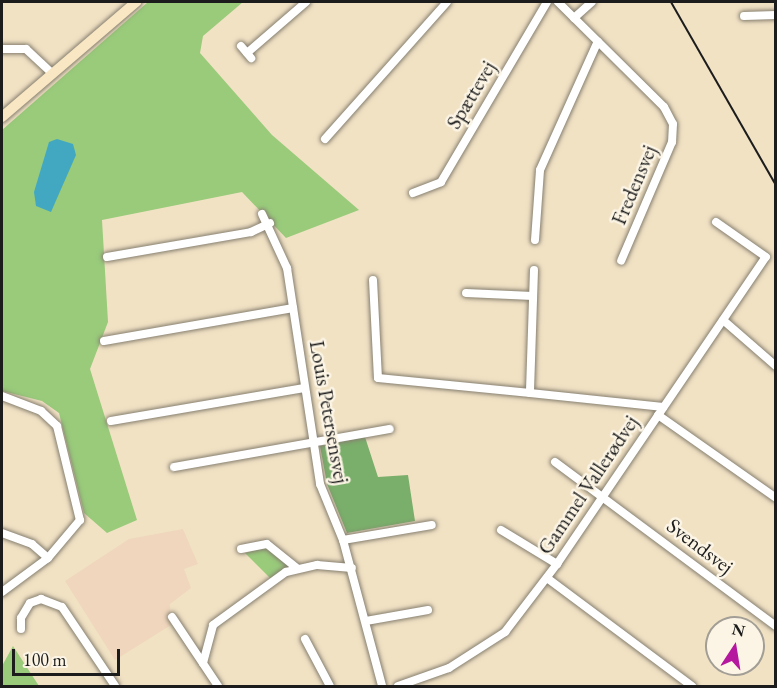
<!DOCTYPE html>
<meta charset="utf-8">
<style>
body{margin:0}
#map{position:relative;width:777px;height:688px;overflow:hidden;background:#f1e2c4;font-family:"EB Garamond",serif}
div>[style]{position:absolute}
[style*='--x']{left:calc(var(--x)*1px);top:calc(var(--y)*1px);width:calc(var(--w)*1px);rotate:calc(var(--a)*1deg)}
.built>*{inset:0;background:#efd6bc}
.green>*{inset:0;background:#99cb7b}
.forest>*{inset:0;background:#7aaf6b}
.water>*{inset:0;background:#42a8c2}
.roads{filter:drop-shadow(0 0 2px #867f70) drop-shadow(0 0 2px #867f70)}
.street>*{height:8px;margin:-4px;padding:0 4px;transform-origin:4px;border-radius:4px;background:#fff}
.secondary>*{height:10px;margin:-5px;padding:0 5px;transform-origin:5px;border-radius:5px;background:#f9e7c3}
.rail>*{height:2px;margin:-1px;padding:0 1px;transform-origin:1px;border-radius:1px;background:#1c1c1c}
span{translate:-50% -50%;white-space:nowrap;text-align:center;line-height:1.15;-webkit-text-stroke:5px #fcf5e5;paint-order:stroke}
.street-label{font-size:21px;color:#1c1c1c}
.frame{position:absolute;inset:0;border:3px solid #1c1c1c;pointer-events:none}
.north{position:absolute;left:705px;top:616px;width:60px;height:60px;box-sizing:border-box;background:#fcf5e5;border:2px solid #a29e95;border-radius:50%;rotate:12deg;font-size:16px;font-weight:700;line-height:24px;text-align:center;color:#1c1c1c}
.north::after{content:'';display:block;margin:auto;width:21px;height:27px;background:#b5179e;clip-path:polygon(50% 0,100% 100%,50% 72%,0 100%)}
.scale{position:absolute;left:12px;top:649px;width:108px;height:27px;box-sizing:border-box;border:3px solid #1c1c1c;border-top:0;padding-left:8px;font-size:18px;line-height:21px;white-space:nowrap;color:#1c1c1c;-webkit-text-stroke:4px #fcf5e5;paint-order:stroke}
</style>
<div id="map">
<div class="built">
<i style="clip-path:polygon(183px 529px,198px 564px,184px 569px,191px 588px,170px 604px,171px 625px,115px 660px,65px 581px,129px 539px)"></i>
</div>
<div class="green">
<i style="clip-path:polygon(148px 2px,243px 2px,203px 36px,200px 53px,272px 135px,359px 210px,286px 238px,242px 192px,102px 220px,108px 322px,90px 369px,137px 520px,107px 533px,84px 513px,59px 413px,42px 401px,2px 391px,2px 130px)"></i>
<i style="clip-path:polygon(267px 547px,291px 566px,271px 579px,245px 553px)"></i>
<i style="clip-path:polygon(13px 646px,39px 686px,2px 686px,2px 666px)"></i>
</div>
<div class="forest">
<i style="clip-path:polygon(365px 437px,378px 477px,408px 475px,415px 521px,347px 533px,327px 484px,320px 446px)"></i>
</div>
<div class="water">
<i style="clip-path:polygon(57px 139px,73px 144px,76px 155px,51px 212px,36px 206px,34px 192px,49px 142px)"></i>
</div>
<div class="roads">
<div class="street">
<i style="--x:558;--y:2;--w:149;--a:44.7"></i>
<i style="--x:664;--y:107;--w:19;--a:62"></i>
<i style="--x:673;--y:124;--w:18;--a:93"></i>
<i style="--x:672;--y:142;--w:129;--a:113.2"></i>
<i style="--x:744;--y:16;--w:32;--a:-2"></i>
<i style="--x:574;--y:18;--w:24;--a:-42"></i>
<i style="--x:241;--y:46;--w:16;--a:50"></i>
<i style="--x:2;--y:49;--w:24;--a:0"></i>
<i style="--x:26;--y:49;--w:35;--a:43"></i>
<i style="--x:247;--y:53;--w:78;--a:-40.8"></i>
<i style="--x:325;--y:139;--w:183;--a:-48.3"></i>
<i style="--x:413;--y:193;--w:30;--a:-21"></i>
<i style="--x:441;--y:182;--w:209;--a:-59.5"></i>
<i style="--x:262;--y:214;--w:60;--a:65.2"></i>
<i style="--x:287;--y:268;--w:219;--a:81.3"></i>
<i style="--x:320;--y:484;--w:61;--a:67.7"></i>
<i style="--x:343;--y:540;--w:151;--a:75"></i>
<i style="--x:535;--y:240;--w:70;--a:-85.9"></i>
<i style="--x:540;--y:170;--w:141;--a:-65.8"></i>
<i style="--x:107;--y:257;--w:146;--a:-9.8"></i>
<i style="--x:251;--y:232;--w:21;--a:-25"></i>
<i style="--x:534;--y:270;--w:123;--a:91.9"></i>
<i style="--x:530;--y:393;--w:134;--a:6"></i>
<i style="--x:373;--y:280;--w:98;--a:87.1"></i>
<i style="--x:378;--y:378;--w:153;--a:5.6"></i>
<i style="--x:466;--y:293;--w:67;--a:2.6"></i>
<i style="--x:723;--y:320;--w:70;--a:41"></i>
<i style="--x:104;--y:341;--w:192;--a:-9.9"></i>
<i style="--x:2;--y:396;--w:42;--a:21"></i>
<i style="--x:41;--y:411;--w:22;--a:43"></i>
<i style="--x:57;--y:426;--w:97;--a:76.3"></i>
<i style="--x:80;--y:520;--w:50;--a:130.1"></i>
<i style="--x:48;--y:558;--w:21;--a:-139"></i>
<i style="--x:32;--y:544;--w:32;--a:-160"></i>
<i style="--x:658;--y:415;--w:144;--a:35.1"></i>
<i style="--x:111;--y:421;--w:196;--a:-9.7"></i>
<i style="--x:555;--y:462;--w:275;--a:36.6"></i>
<i style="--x:174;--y:467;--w:219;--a:-10"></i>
<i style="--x:501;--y:530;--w:66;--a:31.3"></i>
<i style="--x:343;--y:540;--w:90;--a:-9.6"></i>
<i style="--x:241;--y:549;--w:26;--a:-11"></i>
<i style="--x:267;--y:544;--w:38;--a:39"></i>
<i style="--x:547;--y:578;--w:181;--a:36.7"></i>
<i style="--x:2;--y:592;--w:57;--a:-36.5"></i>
<i style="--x:172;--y:617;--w:83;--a:56.3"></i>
<i style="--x:366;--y:621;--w:63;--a:-10.1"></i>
<i style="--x:21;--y:629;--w:11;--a:-90"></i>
<i style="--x:21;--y:618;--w:17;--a:-59"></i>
<i style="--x:30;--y:603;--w:12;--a:-20"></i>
<i style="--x:41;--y:599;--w:22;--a:21"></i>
<i style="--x:62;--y:607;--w:95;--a:56.1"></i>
<i style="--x:305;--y:639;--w:53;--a:62"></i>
<i style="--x:203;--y:663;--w:39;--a:-75"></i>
<i style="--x:213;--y:625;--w:90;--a:-36"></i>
<i style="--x:286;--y:572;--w:32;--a:-13"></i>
<i style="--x:317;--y:565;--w:35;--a:5"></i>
<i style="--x:398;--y:686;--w:54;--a:-19.4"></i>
<i style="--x:449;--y:668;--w:67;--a:-32.7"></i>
<i style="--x:505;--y:632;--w:86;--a:-52.6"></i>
<i style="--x:557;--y:564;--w:371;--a:-55.8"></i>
<i style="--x:766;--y:257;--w:61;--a:-145"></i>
</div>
<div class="secondary">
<i style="--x:2;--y:117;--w:177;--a:-40.6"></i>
</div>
</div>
<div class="rail">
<i style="--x:671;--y:2;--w:211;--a:60.2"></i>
</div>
<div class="street-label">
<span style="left:471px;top:95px;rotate:-59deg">Spættevej</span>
<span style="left:634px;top:185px;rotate:-67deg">Fredensvej</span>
<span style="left:329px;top:412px;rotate:80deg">Louis Petersensvej</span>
<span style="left:588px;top:485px;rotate:-56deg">Gammel Vallerødvej</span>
<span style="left:700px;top:546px;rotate:37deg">Svendsvej</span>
</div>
<div class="frame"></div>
<div class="north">N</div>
<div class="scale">100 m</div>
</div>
